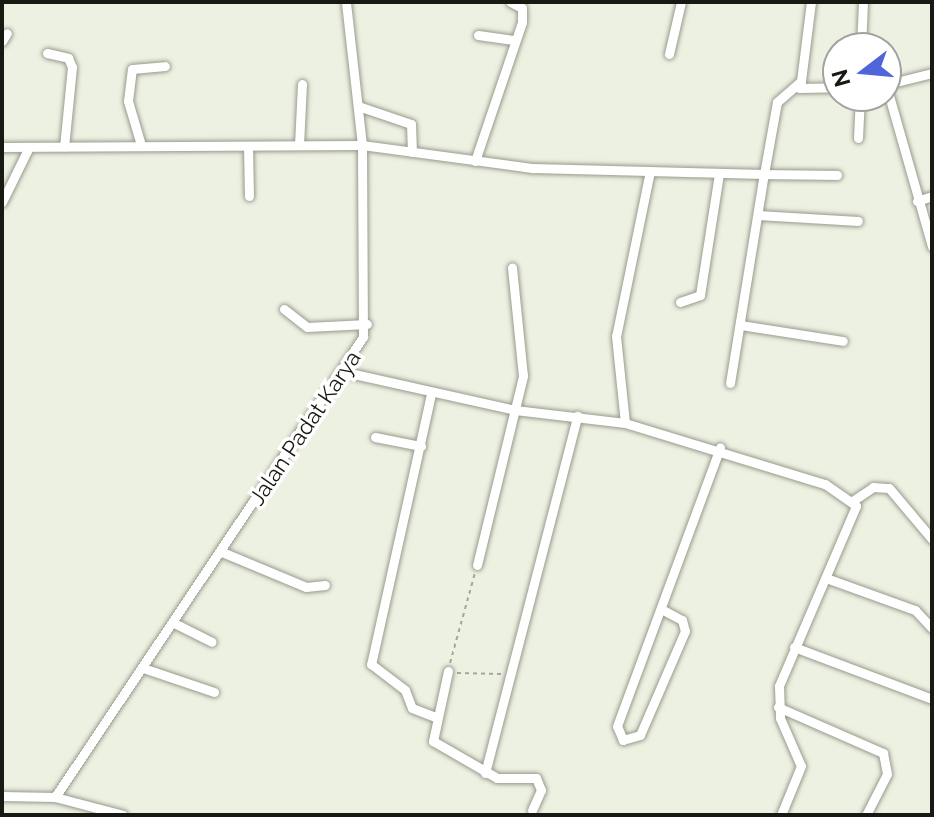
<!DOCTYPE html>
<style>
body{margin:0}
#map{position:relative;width:934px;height:817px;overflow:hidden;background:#edf1e2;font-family:Raleway,sans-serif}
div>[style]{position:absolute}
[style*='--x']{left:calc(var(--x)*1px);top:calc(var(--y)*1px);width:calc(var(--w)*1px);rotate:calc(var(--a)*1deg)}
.path>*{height:2px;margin-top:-1px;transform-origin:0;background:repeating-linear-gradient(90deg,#a4a79b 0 4px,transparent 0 8px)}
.roads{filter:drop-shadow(0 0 2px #979b8d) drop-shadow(0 0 2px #979b8d)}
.minor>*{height:9px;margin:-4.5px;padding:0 4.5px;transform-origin:4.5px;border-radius:4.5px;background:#fff}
span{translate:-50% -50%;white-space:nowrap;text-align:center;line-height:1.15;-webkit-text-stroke:7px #fff;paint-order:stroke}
.street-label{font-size:22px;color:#171913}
.frame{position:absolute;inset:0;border:4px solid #171913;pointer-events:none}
.north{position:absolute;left:822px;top:32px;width:80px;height:80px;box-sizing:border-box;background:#fff;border:2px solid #a2a3a1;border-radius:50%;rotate:254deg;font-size:22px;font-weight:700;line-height:32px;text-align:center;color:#171913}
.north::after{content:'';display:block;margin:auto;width:28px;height:36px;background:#4f65da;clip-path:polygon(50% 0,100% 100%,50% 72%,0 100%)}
</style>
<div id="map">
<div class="path">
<i style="--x:450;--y:663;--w:93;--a:-74.5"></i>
<i style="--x:457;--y:673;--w:45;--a:1.3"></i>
</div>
<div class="roads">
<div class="minor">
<i style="--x:478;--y:35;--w:37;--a:8"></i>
<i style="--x:2;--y:41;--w:9;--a:-58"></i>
<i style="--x:861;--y:48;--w:46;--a:-87.5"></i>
<i style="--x:47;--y:53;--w:22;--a:13"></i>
<i style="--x:68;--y:58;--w:10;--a:66"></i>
<i style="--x:72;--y:67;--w:80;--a:95.7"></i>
<i style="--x:669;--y:54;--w:53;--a:-77"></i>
<i style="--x:888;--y:84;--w:45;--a:-14"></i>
<i style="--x:886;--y:85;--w:168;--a:74.1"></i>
<i style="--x:799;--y:88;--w:39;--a:-1"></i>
<i style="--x:358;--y:106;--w:56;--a:18.8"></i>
<i style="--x:411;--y:124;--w:28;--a:88"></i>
<i style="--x:858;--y:138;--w:42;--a:-87.3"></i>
<i style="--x:141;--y:145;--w:46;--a:-106.5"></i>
<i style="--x:128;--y:101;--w:32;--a:-83"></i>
<i style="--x:132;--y:69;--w:33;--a:-5"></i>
<i style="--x:299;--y:145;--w:61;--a:-87.2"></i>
<i style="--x:248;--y:146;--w:50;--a:88.9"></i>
<i style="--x:2;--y:147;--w:360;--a:-0.3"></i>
<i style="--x:362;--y:145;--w:173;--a:7.7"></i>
<i style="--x:533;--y:168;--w:231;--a:1.5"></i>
<i style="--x:764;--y:174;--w:73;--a:-79.8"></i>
<i style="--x:777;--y:102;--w:32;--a:-41"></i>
<i style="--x:801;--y:81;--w:80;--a:-82.8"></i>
<i style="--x:475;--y:161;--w:147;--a:-71.3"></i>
<i style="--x:522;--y:22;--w:14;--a:-90"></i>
<i style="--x:522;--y:8;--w:13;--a:-153"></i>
<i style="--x:650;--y:171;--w:168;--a:101.6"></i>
<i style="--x:616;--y:336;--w:87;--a:84.1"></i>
<i style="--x:625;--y:423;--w:209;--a:17"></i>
<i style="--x:825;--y:484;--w:38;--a:35"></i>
<i style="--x:856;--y:506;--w:196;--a:113.2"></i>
<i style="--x:779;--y:686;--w:32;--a:88"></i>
<i style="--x:780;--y:718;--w:52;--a:66.4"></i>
<i style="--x:801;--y:766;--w:53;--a:112.2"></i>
<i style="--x:917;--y:201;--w:16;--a:-18"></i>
<i style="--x:2;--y:202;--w:61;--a:-63.9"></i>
<i style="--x:758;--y:215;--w:100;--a:3.4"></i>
<i style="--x:680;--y:302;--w:21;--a:-19"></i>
<i style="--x:700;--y:295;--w:123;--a:-81.1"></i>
<i style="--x:284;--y:309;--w:29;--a:38"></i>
<i style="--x:307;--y:327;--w:60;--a:-2.9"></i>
<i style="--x:740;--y:325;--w:104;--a:8.8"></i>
<i style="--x:345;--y:372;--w:174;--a:12.6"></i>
<i style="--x:515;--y:410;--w:111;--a:6.7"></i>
<i style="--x:730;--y:383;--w:212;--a:-80.8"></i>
<i style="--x:764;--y:174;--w:73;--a:0.8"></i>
<i style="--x:431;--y:394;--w:277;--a:102.5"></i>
<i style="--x:371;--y:664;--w:43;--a:37.4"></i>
<i style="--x:405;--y:690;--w:19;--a:69"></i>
<i style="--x:412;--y:708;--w:25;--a:21"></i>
<i style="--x:375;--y:437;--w:47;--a:11.1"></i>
<i style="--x:854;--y:500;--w:23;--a:-34"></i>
<i style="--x:873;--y:487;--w:16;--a:4"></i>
<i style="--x:889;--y:488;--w:67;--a:49.9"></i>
<i style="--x:222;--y:552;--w:91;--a:22.6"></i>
<i style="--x:306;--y:587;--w:19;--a:-6"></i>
<i style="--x:477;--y:565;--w:195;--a:-76.3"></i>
<i style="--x:523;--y:376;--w:109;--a:-95.8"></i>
<i style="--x:826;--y:578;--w:95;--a:19.8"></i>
<i style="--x:915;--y:610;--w:25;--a:47"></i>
<i style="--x:663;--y:610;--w:21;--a:28"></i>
<i style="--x:682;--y:620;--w:11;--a:75"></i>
<i style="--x:685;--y:631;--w:113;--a:113.4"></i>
<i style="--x:640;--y:735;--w:18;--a:164"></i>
<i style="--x:623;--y:740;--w:15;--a:-113"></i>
<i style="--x:617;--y:726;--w:297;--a:-69.7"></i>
<i style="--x:174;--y:623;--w:42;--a:26.6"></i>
<i style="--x:794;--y:647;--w:147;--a:20.6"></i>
<i style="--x:143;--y:668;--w:75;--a:18.7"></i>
<i style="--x:448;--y:671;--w:72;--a:102.1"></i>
<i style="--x:433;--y:741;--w:74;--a:30"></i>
<i style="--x:497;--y:778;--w:39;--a:0"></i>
<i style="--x:536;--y:778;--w:13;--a:67"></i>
<i style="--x:541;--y:790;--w:22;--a:114"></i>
<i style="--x:778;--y:707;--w:115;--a:23.7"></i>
<i style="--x:883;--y:753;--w:21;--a:79"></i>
<i style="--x:887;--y:774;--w:46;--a:117.1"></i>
<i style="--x:485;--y:773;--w:369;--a:-75.5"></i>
<i style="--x:2;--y:796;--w:53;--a:1.1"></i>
<i style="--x:55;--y:797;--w:70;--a:14.8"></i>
<i style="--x:55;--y:797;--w:554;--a:-56.2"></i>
<i style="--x:363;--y:337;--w:192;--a:-90.3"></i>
<i style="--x:362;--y:145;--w:144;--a:-96.4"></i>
</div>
</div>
<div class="street-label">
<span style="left:305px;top:428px;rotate:-56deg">Jalan Padat Karya</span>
</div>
<div class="frame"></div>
<div class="north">N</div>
</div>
